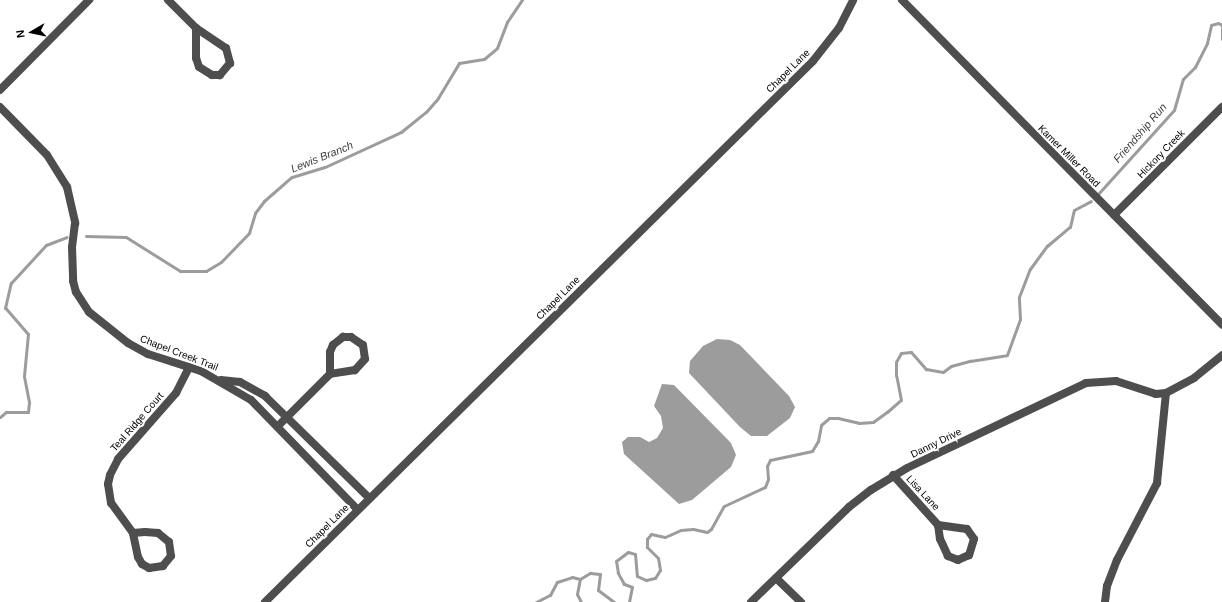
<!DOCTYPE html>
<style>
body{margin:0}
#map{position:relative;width:1222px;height:602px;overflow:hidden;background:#fff;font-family:Helvetica,sans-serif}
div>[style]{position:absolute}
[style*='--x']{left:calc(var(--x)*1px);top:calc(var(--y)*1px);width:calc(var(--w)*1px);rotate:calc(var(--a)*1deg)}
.water>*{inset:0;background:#9c9c9c}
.stream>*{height:3px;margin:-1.5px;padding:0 1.5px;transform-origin:1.5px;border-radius:1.5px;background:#9c9c9c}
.street>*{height:8px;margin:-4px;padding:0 4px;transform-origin:4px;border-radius:4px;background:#4e4e4e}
span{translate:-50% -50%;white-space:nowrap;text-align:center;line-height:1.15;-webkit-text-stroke:4px #fff;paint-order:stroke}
.street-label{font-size:10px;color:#000}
.water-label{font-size:11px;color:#3d3d3d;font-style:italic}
.north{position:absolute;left:12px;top:12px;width:40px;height:40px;-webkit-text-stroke:3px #fff;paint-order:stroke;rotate:261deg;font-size:11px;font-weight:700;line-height:16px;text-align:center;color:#000}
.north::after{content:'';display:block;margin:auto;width:14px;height:18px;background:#000;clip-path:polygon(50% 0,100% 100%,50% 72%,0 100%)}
</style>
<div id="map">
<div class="water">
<i style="clip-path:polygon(717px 339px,730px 340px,740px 345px,789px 396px,795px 407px,790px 418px,767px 436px,751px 436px,740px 427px,689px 373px,690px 361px,703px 346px)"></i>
<i style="clip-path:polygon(662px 384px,674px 385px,731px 443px,736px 455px,731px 467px,692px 500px,679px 504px,624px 454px,622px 442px,628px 437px,640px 437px,649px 442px,657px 438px,663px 428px,661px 416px,654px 406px)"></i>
</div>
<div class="stream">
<i style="--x:1222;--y:26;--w:13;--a:90"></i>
<i style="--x:1098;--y:194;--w:113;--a:-47.9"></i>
<i style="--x:1174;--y:110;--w:32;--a:-74"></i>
<i style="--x:1183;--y:79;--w:17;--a:-45"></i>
<i style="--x:1195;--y:67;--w:27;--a:-63"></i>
<i style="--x:1207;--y:43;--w:18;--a:-77"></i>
<i style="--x:1211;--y:25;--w:7;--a:-16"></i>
<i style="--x:1218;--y:23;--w:4;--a:27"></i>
<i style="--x:86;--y:236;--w:40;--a:1.4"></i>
<i style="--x:126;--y:237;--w:64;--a:32.2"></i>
<i style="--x:180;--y:271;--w:26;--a:0"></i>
<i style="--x:206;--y:271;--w:17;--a:-31"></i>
<i style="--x:221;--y:262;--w:40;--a:-46"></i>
<i style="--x:249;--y:233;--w:21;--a:-73"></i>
<i style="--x:255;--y:213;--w:15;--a:-53"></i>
<i style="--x:264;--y:201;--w:37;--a:-41"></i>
<i style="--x:292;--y:177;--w:34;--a:-17"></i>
<i style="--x:325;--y:167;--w:84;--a:-24.7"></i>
<i style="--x:401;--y:132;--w:32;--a:-39"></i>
<i style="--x:426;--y:112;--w:18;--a:-49"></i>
<i style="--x:438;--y:98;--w:41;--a:-59"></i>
<i style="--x:459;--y:63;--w:25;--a:-9"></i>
<i style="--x:484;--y:59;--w:17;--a:-40"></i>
<i style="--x:497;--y:48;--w:28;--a:-69"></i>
<i style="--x:507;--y:22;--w:27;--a:-56"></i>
<i style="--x:0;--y:417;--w:8;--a:-40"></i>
<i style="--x:6;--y:412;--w:22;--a:0"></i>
<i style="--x:28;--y:412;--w:10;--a:-84"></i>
<i style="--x:29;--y:402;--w:26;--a:-101"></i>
<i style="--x:24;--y:376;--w:42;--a:-84.6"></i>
<i style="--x:28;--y:334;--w:35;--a:-131"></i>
<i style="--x:5;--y:308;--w:26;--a:-77"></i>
<i style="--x:11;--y:283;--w:52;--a:-47.4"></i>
<i style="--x:46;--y:245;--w:22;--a:-21"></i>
<i style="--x:536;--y:602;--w:16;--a:-27"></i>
<i style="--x:550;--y:595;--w:15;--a:-62"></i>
<i style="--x:557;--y:582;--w:16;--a:-18"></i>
<i style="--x:572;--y:577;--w:8;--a:14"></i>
<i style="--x:581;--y:602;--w:9;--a:-117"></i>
<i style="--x:577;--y:594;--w:15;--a:-79"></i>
<i style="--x:580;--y:579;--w:12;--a:-31"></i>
<i style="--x:590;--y:573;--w:10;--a:6"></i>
<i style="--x:600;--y:574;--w:16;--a:97"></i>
<i style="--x:598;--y:590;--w:20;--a:37"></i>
<i style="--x:629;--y:602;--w:15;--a:-79"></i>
<i style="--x:632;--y:587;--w:9;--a:-159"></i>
<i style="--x:624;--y:584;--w:13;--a:-119"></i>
<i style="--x:618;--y:573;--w:12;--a:-99"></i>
<i style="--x:616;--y:561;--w:15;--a:-37"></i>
<i style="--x:628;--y:552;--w:7;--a:16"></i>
<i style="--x:635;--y:554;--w:22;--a:85"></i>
<i style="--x:637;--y:576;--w:10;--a:24"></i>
<i style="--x:646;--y:580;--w:9;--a:-13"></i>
<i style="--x:655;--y:578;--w:9;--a:-58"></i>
<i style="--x:660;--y:570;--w:12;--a:-99"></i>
<i style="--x:658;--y:558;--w:16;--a:-135"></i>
<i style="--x:647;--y:547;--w:8;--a:-90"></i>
<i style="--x:647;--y:539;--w:6;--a:-51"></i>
<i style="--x:651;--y:534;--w:14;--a:12"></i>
<i style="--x:665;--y:537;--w:17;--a:-24"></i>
<i style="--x:681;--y:530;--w:12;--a:-5"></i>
<i style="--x:693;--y:529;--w:14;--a:12"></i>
<i style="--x:707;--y:532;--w:5;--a:-37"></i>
<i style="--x:711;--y:529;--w:26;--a:-61"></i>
<i style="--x:724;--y:506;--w:45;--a:-24.9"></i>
<i style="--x:765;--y:487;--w:9;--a:-69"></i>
<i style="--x:768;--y:479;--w:13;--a:-94"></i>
<i style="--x:767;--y:466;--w:7;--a:-63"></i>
<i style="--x:770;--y:460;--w:43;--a:-12.1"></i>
<i style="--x:812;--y:451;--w:12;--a:-59"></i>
<i style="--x:818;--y:441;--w:16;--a:-79"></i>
<i style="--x:821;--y:425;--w:11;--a:-41"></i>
<i style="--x:829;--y:418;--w:9;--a:0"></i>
<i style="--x:838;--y:418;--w:22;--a:13"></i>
<i style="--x:859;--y:423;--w:14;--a:-4"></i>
<i style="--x:873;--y:422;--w:17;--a:-36"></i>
<i style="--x:887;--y:412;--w:18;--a:-41"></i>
<i style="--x:901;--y:400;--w:25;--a:-101"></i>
<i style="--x:896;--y:375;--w:13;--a:-90"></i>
<i style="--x:896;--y:362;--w:10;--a:-61"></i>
<i style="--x:901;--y:353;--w:10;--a:-6"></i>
<i style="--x:911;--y:352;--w:23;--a:49"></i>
<i style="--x:926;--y:369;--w:17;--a:10"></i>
<i style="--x:943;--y:372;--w:10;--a:-37"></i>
<i style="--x:951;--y:366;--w:20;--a:-15"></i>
<i style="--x:970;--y:361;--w:37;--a:-9"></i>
<i style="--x:1007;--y:355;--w:38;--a:-70"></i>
<i style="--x:1020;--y:319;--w:22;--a:-93"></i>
<i style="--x:1019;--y:297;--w:30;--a:-69"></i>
<i style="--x:1030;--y:269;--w:29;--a:-54"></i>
<i style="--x:1047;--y:246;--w:30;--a:-40"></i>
<i style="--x:1070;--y:227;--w:17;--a:-77"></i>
<i style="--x:1074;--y:210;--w:19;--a:-28"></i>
</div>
<div class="street">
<i style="--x:168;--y:0;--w:40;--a:45"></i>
<i style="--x:902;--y:0;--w:456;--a:45.4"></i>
<i style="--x:196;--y:28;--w:36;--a:34"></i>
<i style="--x:226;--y:48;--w:16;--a:75"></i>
<i style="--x:230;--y:63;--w:16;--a:130"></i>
<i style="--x:220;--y:75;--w:8;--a:180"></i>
<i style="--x:212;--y:75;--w:15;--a:-148"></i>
<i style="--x:199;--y:67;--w:9;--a:-108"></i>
<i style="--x:196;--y:58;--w:30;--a:-90"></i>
<i style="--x:0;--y:90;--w:127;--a:-45.3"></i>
<i style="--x:0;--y:107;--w:67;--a:45.6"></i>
<i style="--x:47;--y:155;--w:38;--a:58"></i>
<i style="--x:67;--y:187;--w:37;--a:77"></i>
<i style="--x:75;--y:223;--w:24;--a:97"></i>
<i style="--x:72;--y:247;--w:34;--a:88"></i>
<i style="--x:73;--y:281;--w:11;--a:75"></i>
<i style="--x:76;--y:292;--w:24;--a:57"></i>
<i style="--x:89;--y:312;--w:50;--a:38.5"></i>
<i style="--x:128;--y:343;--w:23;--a:29"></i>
<i style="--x:148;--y:354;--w:56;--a:17.8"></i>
<i style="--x:201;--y:371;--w:58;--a:30.1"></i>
<i style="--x:251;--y:400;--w:152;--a:45.8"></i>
<i style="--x:1114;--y:215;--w:153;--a:-45"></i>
<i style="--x:343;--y:337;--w:8;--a:0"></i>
<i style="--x:351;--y:337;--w:14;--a:34"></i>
<i style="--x:363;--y:345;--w:14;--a:82"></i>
<i style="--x:365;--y:359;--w:15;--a:132"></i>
<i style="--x:355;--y:370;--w:25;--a:171"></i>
<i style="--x:330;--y:374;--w:22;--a:-90"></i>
<i style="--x:330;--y:352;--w:8;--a:-67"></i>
<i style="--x:333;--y:345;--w:13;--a:-39"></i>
<i style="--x:221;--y:380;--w:19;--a:6"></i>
<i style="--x:240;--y:382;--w:29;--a:29"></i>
<i style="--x:265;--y:396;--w:146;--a:44.4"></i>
<i style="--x:279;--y:425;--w:72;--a:-45"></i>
<i style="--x:893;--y:475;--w:67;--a:48"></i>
<i style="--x:938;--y:525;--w:29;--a:8"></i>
<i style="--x:967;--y:529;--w:12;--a:55"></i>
<i style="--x:974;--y:539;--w:17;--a:107"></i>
<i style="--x:969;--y:555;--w:12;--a:156"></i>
<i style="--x:958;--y:560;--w:11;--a:-158"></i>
<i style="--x:948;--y:556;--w:19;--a:-115"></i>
<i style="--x:940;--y:539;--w:14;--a:-98"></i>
<i style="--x:145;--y:532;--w:13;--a:4"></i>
<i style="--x:158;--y:533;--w:14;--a:39"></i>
<i style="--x:169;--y:542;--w:14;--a:82"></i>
<i style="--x:171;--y:556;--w:13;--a:129"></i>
<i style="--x:163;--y:566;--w:14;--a:172"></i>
<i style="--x:149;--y:568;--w:8;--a:-150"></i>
<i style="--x:142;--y:564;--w:8;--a:-120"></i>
<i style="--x:138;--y:557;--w:25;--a:-102"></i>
<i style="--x:133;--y:533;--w:12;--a:-5"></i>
<i style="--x:133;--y:533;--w:37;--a:-126"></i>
<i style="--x:111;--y:503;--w:19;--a:-99"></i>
<i style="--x:108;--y:484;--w:9;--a:-77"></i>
<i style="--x:110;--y:475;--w:18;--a:-63"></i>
<i style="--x:118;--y:459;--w:88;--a:-48.7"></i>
<i style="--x:176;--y:393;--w:29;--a:-63"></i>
<i style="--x:776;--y:578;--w:35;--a:44"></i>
<i style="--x:265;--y:602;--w:770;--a:-44.63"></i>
<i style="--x:813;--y:61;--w:42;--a:-51.8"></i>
<i style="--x:839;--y:28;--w:31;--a:-63"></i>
<i style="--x:751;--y:602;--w:136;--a:-44.1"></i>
<i style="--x:849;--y:507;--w:28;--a:-38"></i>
<i style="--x:871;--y:490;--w:42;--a:-31.4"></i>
<i style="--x:907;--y:468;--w:198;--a:-25.4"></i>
<i style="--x:1086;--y:383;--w:30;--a:-4"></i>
<i style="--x:1116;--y:381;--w:42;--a:18"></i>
<i style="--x:1156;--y:394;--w:10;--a:-6"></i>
<i style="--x:1166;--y:393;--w:32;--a:-28"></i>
<i style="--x:1194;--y:378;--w:36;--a:-39"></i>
<i style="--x:1105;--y:602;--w:16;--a:-83"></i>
<i style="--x:1107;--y:586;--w:28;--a:-69"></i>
<i style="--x:1117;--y:560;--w:87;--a:-62.5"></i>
<i style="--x:1157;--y:483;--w:90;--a:-84.3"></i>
</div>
<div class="street-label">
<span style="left:788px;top:71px;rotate:-45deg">Chapel Lane</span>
<span style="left:1161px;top:154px;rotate:-46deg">Hickory Creek</span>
<span style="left:1069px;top:156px;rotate:45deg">Kamer Miller Road</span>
<span style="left:558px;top:298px;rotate:-45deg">Chapel Lane</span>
<span style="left:179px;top:353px;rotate:21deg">Chapel Creek Trail</span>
<span style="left:137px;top:422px;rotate:-49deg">Teal Ridge Court</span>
<span style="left:936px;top:443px;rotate:-26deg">Danny Drive</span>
<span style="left:923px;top:493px;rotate:47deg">Lisa Lane</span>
<span style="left:327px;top:526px;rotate:-45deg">Chapel Lane</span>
</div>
<div class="water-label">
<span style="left:1140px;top:133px;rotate:-49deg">Friendship Run</span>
<span style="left:322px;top:157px;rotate:-22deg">Lewis Branch</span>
</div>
<div class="north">N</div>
</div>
